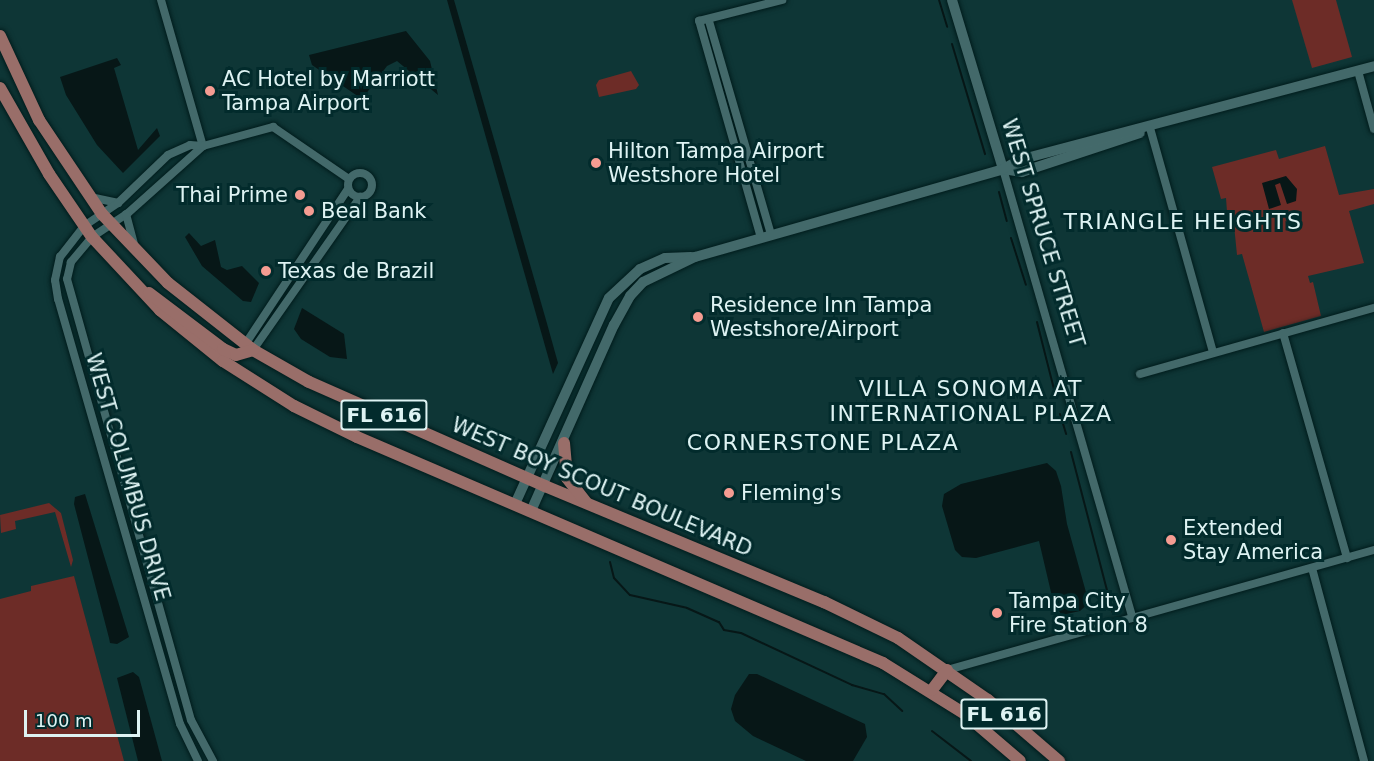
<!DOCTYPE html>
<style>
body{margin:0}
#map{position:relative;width:1374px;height:761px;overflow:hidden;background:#0e3636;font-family:"DejaVu Sans",sans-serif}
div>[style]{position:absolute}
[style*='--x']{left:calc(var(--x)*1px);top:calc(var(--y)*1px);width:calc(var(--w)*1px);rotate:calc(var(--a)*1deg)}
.green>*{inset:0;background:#6d2c27}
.water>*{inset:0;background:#071717}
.stream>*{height:2px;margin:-1px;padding:0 1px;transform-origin:1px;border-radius:1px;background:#071717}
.roads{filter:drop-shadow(0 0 2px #001c1c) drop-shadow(0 0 2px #001c1c)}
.street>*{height:8px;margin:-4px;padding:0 4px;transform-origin:4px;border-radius:4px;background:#43696a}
.street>.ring{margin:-4px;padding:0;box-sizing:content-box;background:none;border:8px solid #43696a;border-radius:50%}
.secondary>*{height:10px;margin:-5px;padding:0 5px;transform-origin:5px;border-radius:5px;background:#43696a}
.primary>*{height:12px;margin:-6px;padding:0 6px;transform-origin:6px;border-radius:6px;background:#996e69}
.dots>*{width:16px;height:16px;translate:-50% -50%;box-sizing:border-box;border:3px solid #022b2c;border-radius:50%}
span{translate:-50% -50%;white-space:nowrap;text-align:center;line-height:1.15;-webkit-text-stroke:6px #022b2c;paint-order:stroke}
.shield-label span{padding:2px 4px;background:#022b2c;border:2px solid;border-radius:4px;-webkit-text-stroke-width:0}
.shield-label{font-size:20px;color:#def3f3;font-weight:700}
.poi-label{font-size:21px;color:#def3f3}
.left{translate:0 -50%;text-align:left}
.right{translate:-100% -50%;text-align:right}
.street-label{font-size:21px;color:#def3f3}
.neighbourhood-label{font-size:22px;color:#def3f3;letter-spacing:1.5px}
.scale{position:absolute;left:24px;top:710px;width:116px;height:27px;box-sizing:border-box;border:3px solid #def3f3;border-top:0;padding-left:8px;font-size:18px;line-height:21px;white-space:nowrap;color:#def3f3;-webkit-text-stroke:4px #022b2c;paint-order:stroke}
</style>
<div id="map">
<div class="green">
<i style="clip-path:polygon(1292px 0,1336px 0,1352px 57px,1312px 68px)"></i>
<i style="clip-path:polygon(631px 71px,639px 85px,636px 89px,599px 97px,596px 85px,599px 80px)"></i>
<i style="clip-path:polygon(1325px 146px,1339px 195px,1374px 189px,1374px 204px,1349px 211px,1364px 263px,1308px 276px,1310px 283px,1313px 282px,1321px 316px,1264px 332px,1242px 254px,1237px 255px,1234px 225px,1228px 226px,1226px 198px,1221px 199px,1212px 167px,1276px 150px,1279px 159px)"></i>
<i style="clip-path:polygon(49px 503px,61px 513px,73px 560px,71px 567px,55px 512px,15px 521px,16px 529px,1px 533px,0 515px)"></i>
<i style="clip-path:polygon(74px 576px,124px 761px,0 761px,0 599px,31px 591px,31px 586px)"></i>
</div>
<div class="water">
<i style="clip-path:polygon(447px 0,454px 0,546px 320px,558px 363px,553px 374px)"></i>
<i style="clip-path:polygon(406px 31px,430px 61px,438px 95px,397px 61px,387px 66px,362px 99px,312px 65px,309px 55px)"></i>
<i style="clip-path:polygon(117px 58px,121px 65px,114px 68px,138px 150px,157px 128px,160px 136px,123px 173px,97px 145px,66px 95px,60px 77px)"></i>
<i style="clip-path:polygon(1286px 176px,1297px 189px,1296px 201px,1287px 204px,1280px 183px,1275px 185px,1281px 205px,1269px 209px,1262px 183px)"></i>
<i style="clip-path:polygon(189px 233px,201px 246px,215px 240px,221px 267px,227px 270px,242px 266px,259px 283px,251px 302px,243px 301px,202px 266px,185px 237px)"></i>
<i style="clip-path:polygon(302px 308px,344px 334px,347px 359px,330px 357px,301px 339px,294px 329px)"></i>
<i style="clip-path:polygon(1047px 463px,1056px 471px,1061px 486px,1067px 524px,1089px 603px,1080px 611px,1062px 615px,1054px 605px,1039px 541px,976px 558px,962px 557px,955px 550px,942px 506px,944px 494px,961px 484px)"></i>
<i style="clip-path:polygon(85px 494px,129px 637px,117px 644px,110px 643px,109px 638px,74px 504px,75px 497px)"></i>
<i style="clip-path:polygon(133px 672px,139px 677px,162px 761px,138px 761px,117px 678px)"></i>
<i style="clip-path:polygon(749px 674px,757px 674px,865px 724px,867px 737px,853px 761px,806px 761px,753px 736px,735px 721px,731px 709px,735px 695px)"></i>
</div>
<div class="stream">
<i style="--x:939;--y:0;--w:28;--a:73"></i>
<i style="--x:952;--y:44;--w:115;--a:73.3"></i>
<i style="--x:999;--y:192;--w:30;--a:75"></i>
<i style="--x:1011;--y:238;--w:49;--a:72.3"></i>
<i style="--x:1037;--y:322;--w:77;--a:75.8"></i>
<i style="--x:1060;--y:414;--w:21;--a:73"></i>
<i style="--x:1071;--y:452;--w:166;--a:75.4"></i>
<i style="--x:612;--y:486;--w:7;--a:90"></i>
<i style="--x:610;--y:562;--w:16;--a:76"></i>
<i style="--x:614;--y:578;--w:23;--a:47"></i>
<i style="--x:630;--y:595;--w:58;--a:12.8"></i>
<i style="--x:687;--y:608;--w:35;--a:24"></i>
<i style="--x:719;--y:622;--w:9;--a:58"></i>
<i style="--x:724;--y:630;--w:17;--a:10"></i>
<i style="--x:741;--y:633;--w:123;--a:25.1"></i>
<i style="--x:852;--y:685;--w:33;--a:16"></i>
<i style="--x:884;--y:694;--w:25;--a:43"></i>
<i style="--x:932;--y:731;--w:49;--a:37.6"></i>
</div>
<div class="roads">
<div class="street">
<i style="--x:161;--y:0;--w:152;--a:74"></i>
<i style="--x:709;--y:21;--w:223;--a:73.8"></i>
<i style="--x:1358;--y:71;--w:60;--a:74.6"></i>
<i style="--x:1150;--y:128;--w:233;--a:74.3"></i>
<i style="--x:203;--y:146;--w:101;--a:138.2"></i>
<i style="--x:128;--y:213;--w:43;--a:146.3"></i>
<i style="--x:92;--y:237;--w:33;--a:130"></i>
<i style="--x:71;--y:262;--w:17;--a:103"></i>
<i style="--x:67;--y:279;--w:458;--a:74.3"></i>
<i style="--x:191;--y:720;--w:47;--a:61.8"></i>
<i style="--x:1003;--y:169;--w:467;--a:73.9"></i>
<i class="ring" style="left:348px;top:173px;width:16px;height:16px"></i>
<i style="--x:90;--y:197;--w:29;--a:12"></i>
<i style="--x:126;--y:214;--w:30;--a:75"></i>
<i style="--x:761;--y:238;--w:226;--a:-105.9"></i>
<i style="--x:699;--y:21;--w:86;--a:-14.2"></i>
<i style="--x:1283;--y:333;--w:234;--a:74.1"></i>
<i style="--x:246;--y:343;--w:185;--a:-56.5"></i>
<i style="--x:253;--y:350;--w:187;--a:-55"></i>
<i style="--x:1140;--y:374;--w:243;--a:-15.8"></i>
<i style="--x:1312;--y:568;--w:200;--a:74.9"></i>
<i style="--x:947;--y:670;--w:444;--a:-15.7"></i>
<i style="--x:198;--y:761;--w:41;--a:-115.9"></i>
<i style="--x:180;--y:724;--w:442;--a:-106"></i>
<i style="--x:58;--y:299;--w:19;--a:-99"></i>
<i style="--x:55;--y:280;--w:24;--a:-78"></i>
<i style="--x:60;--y:257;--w:39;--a:-52"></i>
<i style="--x:84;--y:226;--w:41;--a:-34.1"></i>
<i style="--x:118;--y:203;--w:69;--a:-43.8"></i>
<i style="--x:168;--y:155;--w:24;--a:-24"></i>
<i style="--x:190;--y:145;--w:13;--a:4"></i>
<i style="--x:203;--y:146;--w:73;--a:-15.2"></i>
<i style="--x:273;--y:127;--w:92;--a:34.4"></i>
</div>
<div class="secondary">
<i style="--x:952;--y:0;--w:177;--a:73.2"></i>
<i style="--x:1003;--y:169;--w:19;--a:9"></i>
<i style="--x:1022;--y:172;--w:124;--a:-18.3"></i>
<i style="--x:515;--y:504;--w:226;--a:-65.5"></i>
<i style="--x:609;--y:298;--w:42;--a:-43.1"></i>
<i style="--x:640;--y:269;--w:27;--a:-24"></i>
<i style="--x:665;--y:258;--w:26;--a:-2"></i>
<i style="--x:531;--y:511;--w:204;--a:-66"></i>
<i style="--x:614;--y:325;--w:33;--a:-61"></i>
<i style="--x:630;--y:296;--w:19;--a:-47"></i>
<i style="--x:643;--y:282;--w:58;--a:-25.7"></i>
<i style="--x:695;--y:257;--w:320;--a:-15.9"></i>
<i style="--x:1003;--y:169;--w:18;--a:-29"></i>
<i style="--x:1019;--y:160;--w:367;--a:-14.8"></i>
</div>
<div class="primary">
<i style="--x:0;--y:36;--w:93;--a:65.1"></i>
<i style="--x:39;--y:120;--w:113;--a:56.2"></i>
<i style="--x:102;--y:214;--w:95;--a:46.3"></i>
<i style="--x:168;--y:283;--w:108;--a:38.2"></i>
<i style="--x:253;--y:350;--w:64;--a:29.7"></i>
<i style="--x:309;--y:382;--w:258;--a:23.8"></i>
<i style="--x:545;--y:486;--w:302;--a:22.6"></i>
<i style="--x:824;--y:602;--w:82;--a:25.9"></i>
<i style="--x:898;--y:638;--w:109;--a:34.6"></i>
<i style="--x:988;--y:700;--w:94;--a:40.7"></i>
<i style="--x:0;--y:88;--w:99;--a:60.3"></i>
<i style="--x:49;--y:174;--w:76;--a:55.7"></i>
<i style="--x:92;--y:237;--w:100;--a:47"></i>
<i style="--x:160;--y:310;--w:81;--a:39"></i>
<i style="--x:223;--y:361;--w:84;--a:32.4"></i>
<i style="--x:294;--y:406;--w:70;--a:26.2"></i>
<i style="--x:357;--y:437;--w:572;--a:23.25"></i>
<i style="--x:883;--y:663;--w:97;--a:31.9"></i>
<i style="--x:965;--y:714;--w:72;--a:40.5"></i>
<i style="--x:149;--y:293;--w:93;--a:37.1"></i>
<i style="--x:223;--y:349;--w:14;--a:25"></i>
<i style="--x:236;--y:355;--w:18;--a:-16"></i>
<i style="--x:564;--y:443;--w:35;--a:85"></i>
<i style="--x:567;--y:478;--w:31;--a:52"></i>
<i style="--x:932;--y:690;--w:25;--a:-53"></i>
</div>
</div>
<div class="dots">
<i style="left:210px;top:91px;background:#f59c92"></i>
<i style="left:596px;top:163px;background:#f59c92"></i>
<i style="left:300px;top:195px;background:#f59c92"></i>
<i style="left:309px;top:211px;background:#f59c92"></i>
<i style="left:266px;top:271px;background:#f59c92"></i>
<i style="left:698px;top:317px;background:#f59c92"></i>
<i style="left:729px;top:493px;background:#f59c92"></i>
<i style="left:1171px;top:540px;background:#f59c92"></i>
<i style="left:997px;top:613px;background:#f59c92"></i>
</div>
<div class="shield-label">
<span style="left:384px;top:415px">FL 616</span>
<span style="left:1004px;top:714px">FL 616</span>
</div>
<div class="poi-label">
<span class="left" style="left:222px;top:91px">AC Hotel by Marriott<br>Tampa Airport</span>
<span class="left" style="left:608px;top:163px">Hilton Tampa Airport<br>Westshore Hotel</span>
<span class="right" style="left:288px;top:195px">Thai Prime</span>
<span class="left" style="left:321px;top:211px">Beal Bank</span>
<span class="left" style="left:278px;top:271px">Texas de Brazil</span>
<span class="left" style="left:710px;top:317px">Residence Inn Tampa<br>Westshore/Airport</span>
<span class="left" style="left:741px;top:493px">Fleming's</span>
<span class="left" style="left:1183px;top:540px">Extended<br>Stay America</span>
<span class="left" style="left:1009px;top:613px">Tampa City<br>Fire Station 8</span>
</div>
<div class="street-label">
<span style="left:1043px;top:233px;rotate:73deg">WEST SPRUCE STREET</span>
<span style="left:128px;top:477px;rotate:74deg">WEST COLUMBUS DRIVE</span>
<span style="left:602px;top:487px;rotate:23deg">WEST BOY SCOUT BOULEVARD</span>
</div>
<div class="neighbourhood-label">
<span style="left:1183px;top:222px">TRIANGLE HEIGHTS</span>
<span style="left:971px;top:401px">VILLA SONOMA AT<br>INTERNATIONAL PLAZA</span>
<span style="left:823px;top:443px">CORNERSTONE PLAZA</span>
</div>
<div class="scale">100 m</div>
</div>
